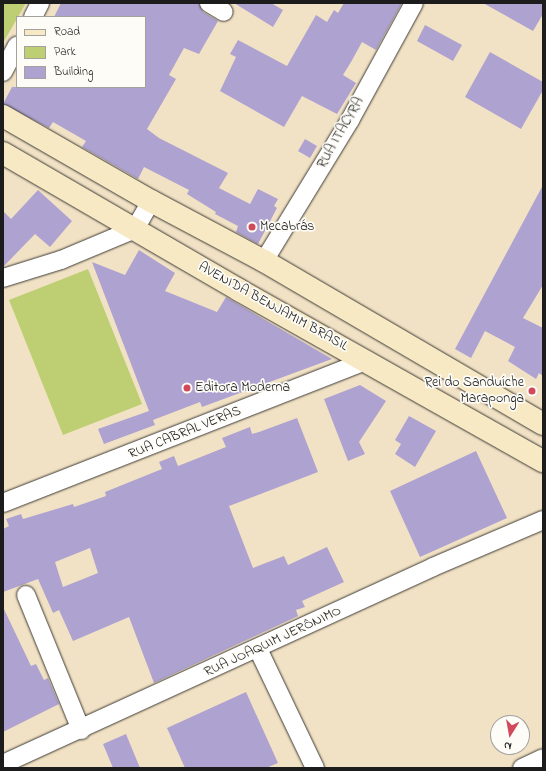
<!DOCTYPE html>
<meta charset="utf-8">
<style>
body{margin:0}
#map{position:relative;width:546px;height:771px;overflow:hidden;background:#f2e2c5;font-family:"Indie Flower",sans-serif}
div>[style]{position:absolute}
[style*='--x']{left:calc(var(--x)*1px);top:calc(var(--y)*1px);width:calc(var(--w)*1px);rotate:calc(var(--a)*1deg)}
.green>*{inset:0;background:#bdcf72}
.building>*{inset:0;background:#aea2d0}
.roads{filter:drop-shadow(0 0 1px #3c3a35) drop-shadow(0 0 1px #3c3a35)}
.minor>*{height:18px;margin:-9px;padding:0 9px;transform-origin:9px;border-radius:9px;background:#fff}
.secondary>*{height:22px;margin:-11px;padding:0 11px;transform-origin:11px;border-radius:11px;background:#f7e9c3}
.dots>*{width:11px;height:11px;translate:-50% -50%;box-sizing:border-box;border:2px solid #fdfcf7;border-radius:50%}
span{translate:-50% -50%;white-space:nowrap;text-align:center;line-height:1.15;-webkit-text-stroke:3.5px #fdfcf7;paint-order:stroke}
.street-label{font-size:14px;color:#1c1c1c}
.poi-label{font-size:14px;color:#1c1c1c}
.left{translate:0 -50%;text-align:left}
.right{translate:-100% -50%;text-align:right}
.frame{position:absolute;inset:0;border:4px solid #1c1c1c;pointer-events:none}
.legend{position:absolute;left:16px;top:16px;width:130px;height:72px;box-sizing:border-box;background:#fdfcf7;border:1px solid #a3a29f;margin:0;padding:5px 7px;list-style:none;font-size:12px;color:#1c1c1c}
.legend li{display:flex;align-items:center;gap:8px;height:20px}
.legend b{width:20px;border:1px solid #a3a29f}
.north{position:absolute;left:490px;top:715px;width:40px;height:40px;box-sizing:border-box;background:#fdfcf7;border:1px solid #a3a29f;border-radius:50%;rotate:191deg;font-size:11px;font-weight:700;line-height:16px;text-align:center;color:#1c1c1c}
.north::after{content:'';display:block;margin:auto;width:14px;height:18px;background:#d1495b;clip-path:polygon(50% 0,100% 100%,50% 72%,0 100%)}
</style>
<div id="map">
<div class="green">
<i style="clip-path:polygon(3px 3px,26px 3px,3px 43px)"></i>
<i style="clip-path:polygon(88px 269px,142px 404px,63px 435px,9px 300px)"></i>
</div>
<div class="building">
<i style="clip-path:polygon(61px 3px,199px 3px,203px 12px,218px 21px,199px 54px,184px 48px,169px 75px,176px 79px,147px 129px,159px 138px,228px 173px,219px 188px,250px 204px,258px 189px,278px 199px,274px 206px,277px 208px,258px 244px,236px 232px,238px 226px,215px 214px,216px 212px,187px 194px,189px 190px,144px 167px,138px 179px,82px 147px,86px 141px,53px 122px,49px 128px,3px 104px,12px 87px,145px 87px,145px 17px,54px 17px)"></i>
<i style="clip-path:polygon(234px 3px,271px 3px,283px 10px,273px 27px)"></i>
<i style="clip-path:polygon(344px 3px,402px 3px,376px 50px,362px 42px,351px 62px,343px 75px,356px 83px,337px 114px,302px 96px,284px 127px,220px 91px,236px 57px,230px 54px,238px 40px,287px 66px,316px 15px,327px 22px,334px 10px,338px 13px)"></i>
<i style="clip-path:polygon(483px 3px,543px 3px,543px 14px,533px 31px)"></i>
<i style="clip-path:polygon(425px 25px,462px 45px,453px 61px,417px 41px)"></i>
<i style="clip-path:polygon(490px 52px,543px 82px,543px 90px,521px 129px,465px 97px)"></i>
<i style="clip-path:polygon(305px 139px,317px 146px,310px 158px,298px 151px)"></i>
<i style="clip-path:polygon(543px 185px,543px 285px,523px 318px,543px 328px,543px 376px,539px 373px,536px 379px,508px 361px,515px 347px,485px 331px,471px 358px,455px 349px)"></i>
<i style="clip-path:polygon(38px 190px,72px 221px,50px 247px,35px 234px,3px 267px,3px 211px,11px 219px)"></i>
<i style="clip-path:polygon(139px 250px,175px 273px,165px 291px,217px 312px,226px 297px,332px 359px,202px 407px,200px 402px,153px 420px,155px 425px,104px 444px,98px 429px,149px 411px,92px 262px,125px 275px)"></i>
<i style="clip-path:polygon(360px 385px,386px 401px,359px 442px,365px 454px,348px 461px,324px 399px)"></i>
<i style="clip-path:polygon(409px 416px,436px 431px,415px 467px,395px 454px,401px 444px,395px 440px)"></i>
<i style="clip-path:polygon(evenodd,297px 418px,318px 472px,229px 506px,253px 568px,284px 556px,288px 565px,327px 547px,344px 582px,302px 601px,305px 607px,296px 610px,298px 616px,154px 683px,129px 617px,73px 641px,59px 610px,53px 613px,38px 579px,3px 592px,3px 529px,9px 526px,6px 519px,21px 514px,23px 519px,73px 504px,74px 507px,106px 496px,105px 492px,162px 469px,159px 462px,174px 456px,178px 466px,226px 447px,222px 438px,250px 427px,252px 434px,259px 432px,297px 418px,90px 548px,98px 573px,63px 587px,55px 562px,90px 548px)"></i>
<i style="clip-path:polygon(476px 451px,507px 518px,420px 557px,390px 491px)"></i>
<i style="clip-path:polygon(3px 607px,31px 666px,36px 664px,44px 680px,48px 678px,59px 704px,3px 732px)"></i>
<i style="clip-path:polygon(246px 692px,278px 763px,266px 768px,185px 768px,167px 728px)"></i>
<i style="clip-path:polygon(126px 734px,140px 768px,113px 768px,103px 744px)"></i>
</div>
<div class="roads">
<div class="minor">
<i style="--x:209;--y:3;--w:17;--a:31"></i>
<i style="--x:33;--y:17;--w:16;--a:-63"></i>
<i style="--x:3;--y:72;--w:30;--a:-62"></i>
<i style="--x:264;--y:261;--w:165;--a:-58.6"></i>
<i style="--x:350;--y:120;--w:133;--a:-61.3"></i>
<i style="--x:3;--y:278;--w:61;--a:-17.2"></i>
<i style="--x:61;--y:260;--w:80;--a:-22.7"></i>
<i style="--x:135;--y:229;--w:32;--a:-60"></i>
<i style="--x:3;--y:503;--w:391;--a:-21.4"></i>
<i style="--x:26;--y:595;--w:146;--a:67.8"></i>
<i style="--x:258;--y:649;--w:132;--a:64.4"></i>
<i style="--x:3;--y:764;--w:473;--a:-24.6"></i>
<i style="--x:433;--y:567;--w:120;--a:-23.1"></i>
<i style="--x:522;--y:768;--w:23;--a:-25"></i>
</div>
<div class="secondary">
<i style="--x:3;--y:116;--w:171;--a:29.9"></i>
<i style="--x:151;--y:201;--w:128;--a:28"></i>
<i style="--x:264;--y:261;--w:323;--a:30.3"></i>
<i style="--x:3;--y:153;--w:273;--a:30.1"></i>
<i style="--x:239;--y:290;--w:349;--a:29.4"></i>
</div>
</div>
<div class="dots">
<i style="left:252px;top:227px;background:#d1495b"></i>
<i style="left:187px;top:388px;background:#d1495b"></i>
<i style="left:532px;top:391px;background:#d1495b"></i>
</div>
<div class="street-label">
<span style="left:341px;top:133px;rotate:-60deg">RUA ITACYRA</span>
<span style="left:273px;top:307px;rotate:29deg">AVENIDA BENJAMIM BRASIL</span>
<span style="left:185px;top:433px;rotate:-22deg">RUA CABRAL VERAS</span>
<span style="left:273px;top:642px;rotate:-25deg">RUA JOAQUIM JERÔNIMO</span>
</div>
<div class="poi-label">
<span class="left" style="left:260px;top:227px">Mecabrás</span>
<span class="right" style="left:524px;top:391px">Rei do Sanduíche<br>Maraponga</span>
<span class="left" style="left:195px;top:388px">Editora Moderna</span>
</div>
<div class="frame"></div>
<ul class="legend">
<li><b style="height:5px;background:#f7e9c3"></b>Road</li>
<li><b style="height:11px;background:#bdcf72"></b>Park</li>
<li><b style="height:11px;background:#aea2d0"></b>Building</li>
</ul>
<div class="north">N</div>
</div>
